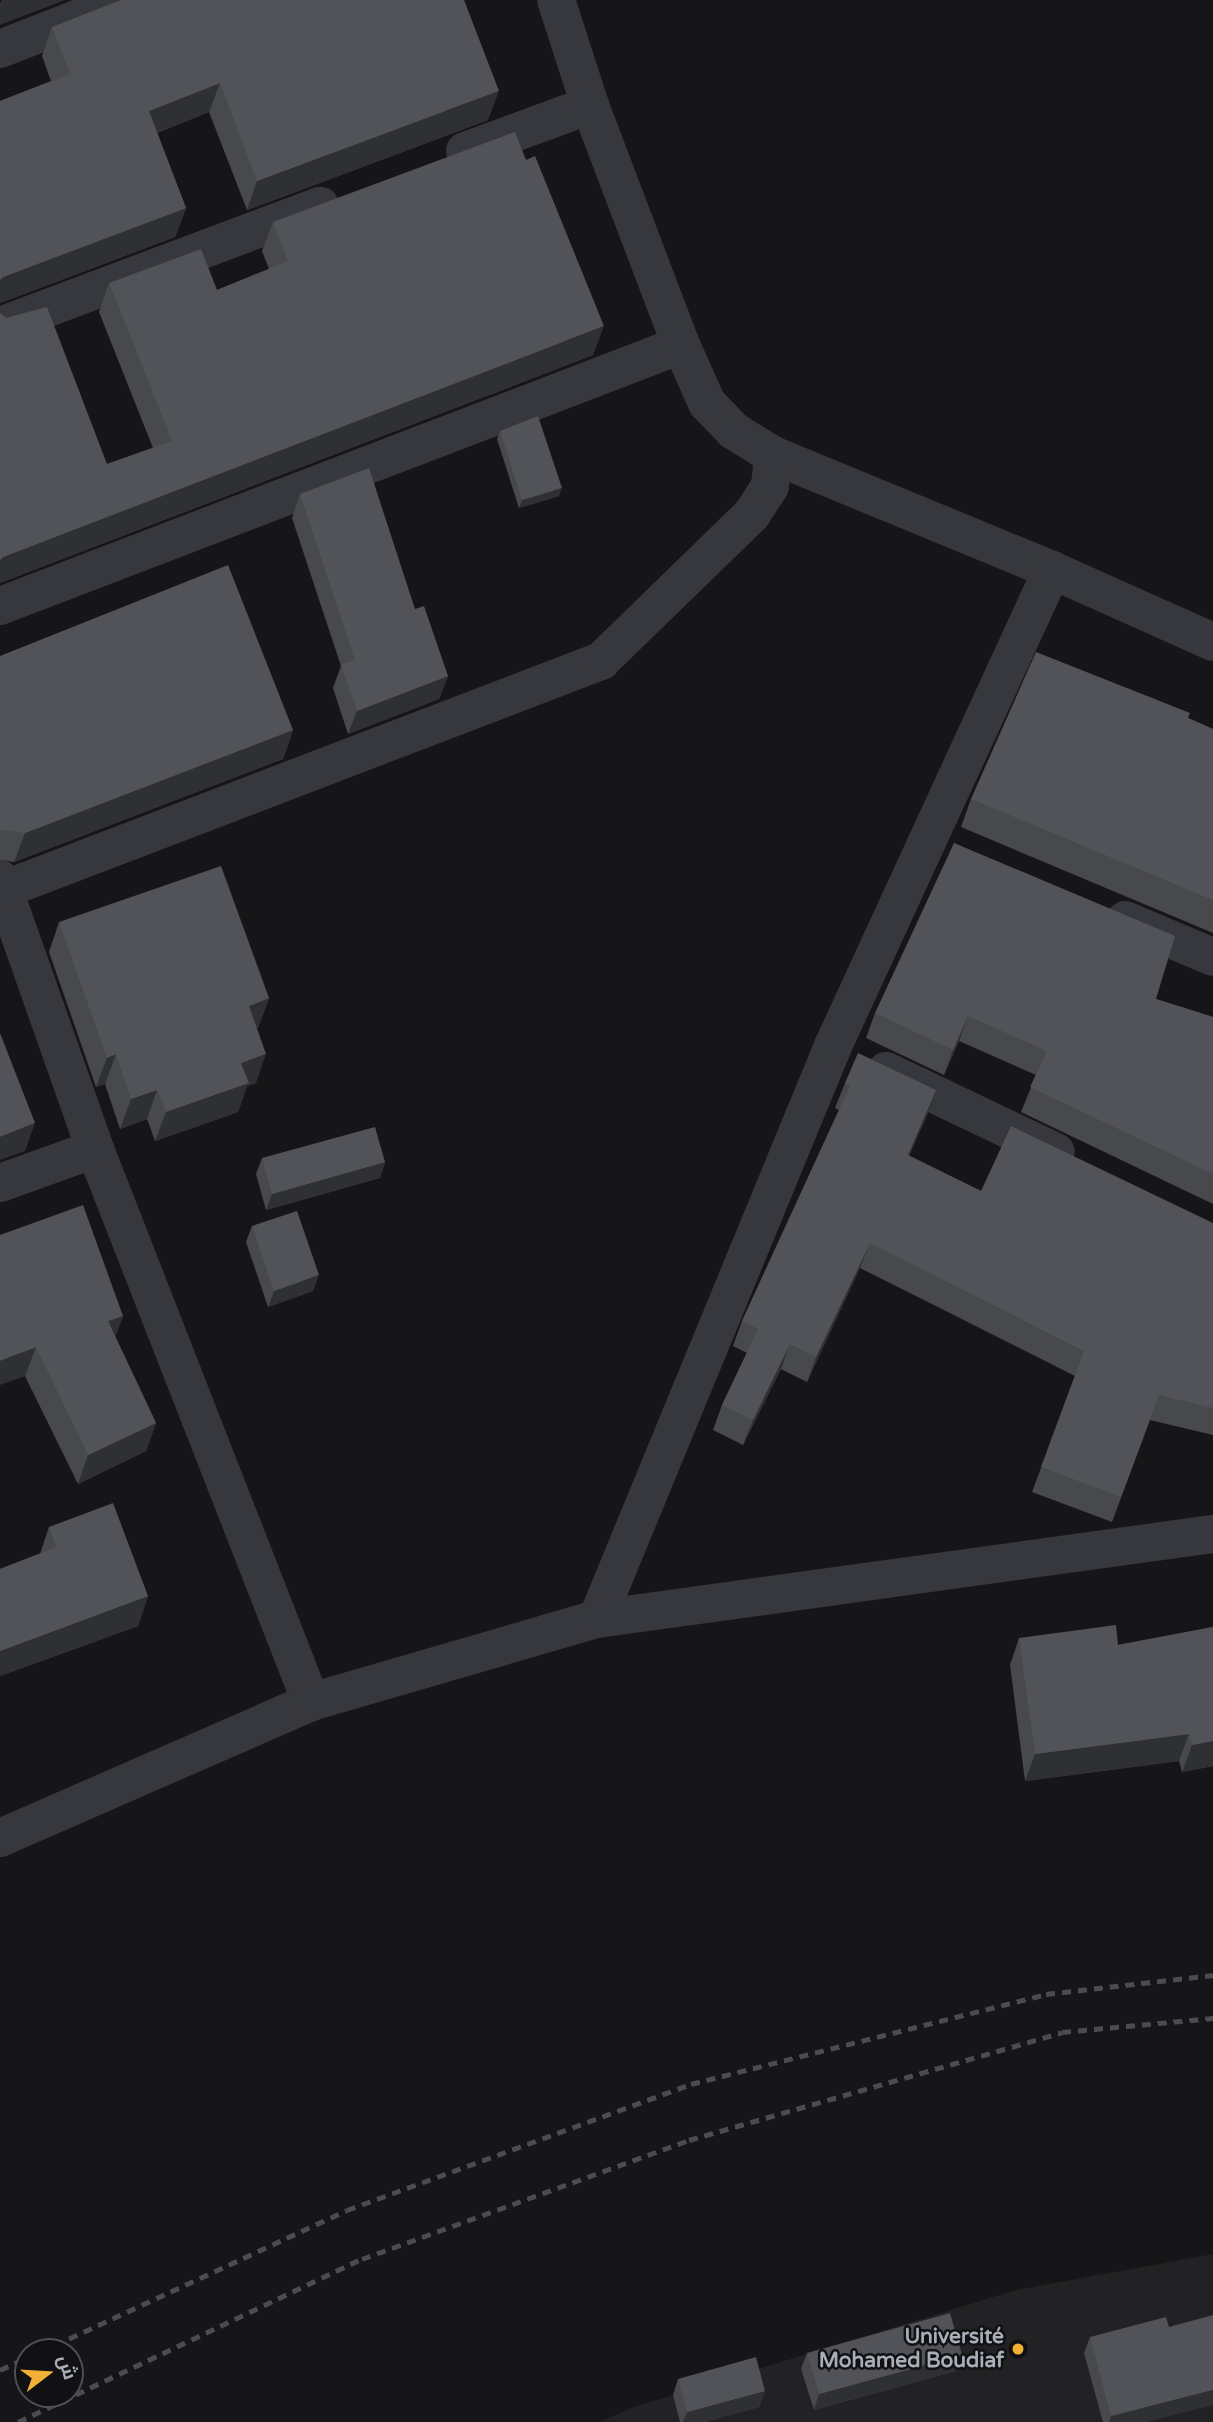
<!DOCTYPE html>
<meta charset="utf-8">
<style>
body{margin:0}
#map{position:relative;width:1213px;height:2422px;overflow:hidden;background:#161618;font-family:"Varela Round",Cairo,sans-serif}
div>[style]{position:absolute}
[style*='--x']{left:calc(var(--x)*1px);top:calc(var(--y)*1px);width:calc(var(--w)*1px);rotate:calc(var(--a)*1deg)}
.built>*{inset:0;background:#222225}
.minor>*{height:38px;margin:-19px;padding:0 19px;transform-origin:19px;border-radius:19px;background:#37383d}
.rail>*{height:5px;margin-top:-2.5px;transform-origin:0;background:repeating-linear-gradient(90deg,#4a4c52 0 9px,transparent 0 16px)}
.wall>*{inset:0;background:#47494d}
.shaded-wall>*{inset:0;background:#2f3033}
.building>*{inset:0;background:#525359}
.dots>*{width:19px;height:19px;translate:-50% -50%;box-sizing:border-box;border:4px solid #111113;border-radius:50%}
span{translate:-50% -50%;white-space:nowrap;text-align:center;line-height:1.15;-webkit-text-stroke:5px #111113;paint-order:stroke}
.poi-label{font-size:21px;color:#a8adb8;font-weight:700}
.right{translate:-100% -50%;text-align:right}
.north{position:absolute;left:14px;top:2338px;width:70px;height:70px;box-sizing:border-box;background:#111113;border:2px solid #4d4f55;border-radius:50%;rotate:73deg;font-size:19px;font-weight:700;line-height:28px;text-align:center;color:#a8adb8}
.north::after{content:'';display:block;margin:auto;width:24px;height:32px;background:#f2b134;clip-path:polygon(50% 0,100% 100%,50% 72%,0 100%)}
</style>
<div id="map">
<div class="built">
<i style="clip-path:polygon(1213px 2254px,1213px 2422px,599px 2422px,631px 2408px,1016px 2290px)"></i>
</div>
<div class="minor">
<i style="--x:0;--y:49;--w:134;--a:-21.4"></i>
<i style="--x:465;--y:151;--w:133;--a:-20.2"></i>
<i style="--x:590;--y:105;--w:110;--a:-107.9"></i>
<i style="--x:0;--y:326;--w:342;--a:-20.6"></i>
<i style="--x:773;--y:455;--w:302;--a:22.4"></i>
<i style="--x:0;--y:606;--w:729;--a:-20.97"></i>
<i style="--x:681;--y:345;--w:257;--a:-110.8"></i>
<i style="--x:0;--y:879;--w:286;--a:70.6"></i>
<i style="--x:95;--y:1149;--w:594;--a:68.66"></i>
<i style="--x:0;--y:891;--w:644;--a:-20.94"></i>
<i style="--x:601;--y:661;--w:211;--a:-44.2"></i>
<i style="--x:752;--y:514;--w:33;--a:-57"></i>
<i style="--x:770;--y:486;--w:31;--a:-84"></i>
<i style="--x:773;--y:455;--w:46;--a:-148.4"></i>
<i style="--x:734;--y:431;--w:39;--a:-134"></i>
<i style="--x:707;--y:403;--w:64;--a:-114.1"></i>
<i style="--x:1125;--y:920;--w:95;--a:22.8"></i>
<i style="--x:886;--y:1071;--w:188;--a:25.5"></i>
<i style="--x:0;--y:1183;--w:101;--a:-19.7"></i>
<i style="--x:597;--y:1619;--w:620;--a:-67.61"></i>
<i style="--x:833;--y:1046;--w:524;--a:-65.29"></i>
<i style="--x:1052;--y:570;--w:176;--a:24.1"></i>
<i style="--x:0;--y:1838;--w:339;--a:-23.6"></i>
<i style="--x:311;--y:1702;--w:298;--a:-16.2"></i>
<i style="--x:597;--y:1619;--w:622;--a:-7.86"></i>
</div>
<div class="rail">
<i style="--x:40;--y:2352;--w:338;--a:-24.8"></i>
<i style="--x:347;--y:2210;--w:366;--a:-20.1"></i>
<i style="--x:691;--y:2084;--w:366;--a:-14.2"></i>
<i style="--x:1046;--y:1994;--w:168;--a:-6.5"></i>
<i style="--x:0;--y:2370;--w:31;--a:-25"></i>
<i style="--x:18;--y:2422;--w:381;--a:-25.4"></i>
<i style="--x:362;--y:2259;--w:348;--a:-20"></i>
<i style="--x:689;--y:2140;--w:388;--a:-16.1"></i>
<i style="--x:1062;--y:2032;--w:152;--a:-5.3"></i>
</div>
<div class="wall">
<i style="clip-path:polygon(52px 27px,488px 120px,247px 210px,209px 112px,157px 133px,186px 208px,175px 237px,0 303px,0 101px,51px 81px,42px 56px)"></i>
<i style="clip-path:polygon(273px 222px,593px 355px,0 583px,0 313px,107px 464px,153px 448px,99px 312px,109px 283px,217px 290px,269px 269px,262px 251px)"></i>
<i style="clip-path:polygon(500px 431px,559px 496px,519px 508px,497px 439px)"></i>
<i style="clip-path:polygon(300px 494px,415px 609px,448px 676px,439px 699px,348px 734px,333px 688px,341px 666px,292px 518px)"></i>
<i style="clip-path:polygon(0 656px,293px 730px,283px 759px,14px 862px,0 860px)"></i>
<i style="clip-path:polygon(1188px 718px,1213px 729px,1213px 933px,961px 827px,971px 799px)"></i>
<i style="clip-path:polygon(59px 922px,269px 998px,258px 1028px,257px 1028px,256px 1083px,247px 1086px,238px 1112px,155px 1141px,147px 1119px,120px 1129px,105px 1084px,96px 1087px,49px 952px)"></i>
<i style="clip-path:polygon(1156px 999px,1213px 1017px,1213px 1204px,1021px 1112px,1036px 1075px,959px 1041px,944px 1075px,866px 1038px,875px 1013px)"></i>
<i style="clip-path:polygon(845px 1083px,936px 1090px,927px 1115px,909px 1156px,981px 1191px,1213px 1223px,1213px 1435px,1150px 1420px,1112px 1522px,1032px 1492px,1075px 1376px,860px 1268px,807px 1382px,781px 1369px,743px 1445px,713px 1430px,722px 1405px,747px 1353px,733px 1346px,742px 1321px,839px 1110px,835px 1108px)"></i>
<i style="clip-path:polygon(262px 1158px,385px 1162px,380px 1178px,266px 1210px,256px 1174px)"></i>
<i style="clip-path:polygon(252px 1226px,313px 1291px,268px 1307px,246px 1242px)"></i>
<i style="clip-path:polygon(0 1235px,123px 1316px,115px 1336px,156px 1423px,146px 1451px,78px 1484px,25px 1376px)"></i>
<i style="clip-path:polygon(49px 1527px,148px 1596px,138px 1626px,0 1676px,0 1569px,40px 1554px)"></i>
<i style="clip-path:polygon(1213px 1627px,1213px 1766px,1182px 1772px,1179px 1761px,1025px 1781px,1010px 1665px,1019px 1638px,1118px 1645px)"></i>
<i style="clip-path:polygon(1090px 2337px,1146px 2422px,1103px 2422px,1084px 2353px)"></i>
<i style="clip-path:polygon(807px 2353px,956px 2371px,814px 2410px,801px 2369px)"></i>
<i style="clip-path:polygon(678px 2379px,765px 2391px,759px 2407px,704px 2422px,680px 2422px,673px 2395px)"></i>
</div>
<div class="shaded-wall">
<i style="clip-path:polygon(2px 0,65px 0,0 25px,0 3px)"></i>
<i style="clip-path:polygon(220px 83px,209px 112px,139px 140px,149px 111px)"></i>
<i style="clip-path:polygon(499px 91px,488px 120px,247px 210px,257px 181px)"></i>
<i style="clip-path:polygon(186px 208px,175px 237px,0 303px,0 280px,3px 277px)"></i>
<i style="clip-path:polygon(604px 326px,593px 355px,0 583px,0 560px,3px 557px)"></i>
<i style="clip-path:polygon(562px 488px,559px 496px,519px 508px,522px 500px)"></i>
<i style="clip-path:polygon(448px 676px,439px 699px,348px 734px,357px 711px)"></i>
<i style="clip-path:polygon(293px 730px,283px 759px,14px 862px,25px 833px)"></i>
<i style="clip-path:polygon(269px 998px,258px 1028px,239px 1035px,249px 1006px)"></i>
<i style="clip-path:polygon(968px 1016px,959px 1041px,944px 1075px,953px 1050px)"></i>
<i style="clip-path:polygon(116px 1054px,105px 1084px,96px 1087px,107px 1058px)"></i>
<i style="clip-path:polygon(266px 1054px,256px 1083px,247px 1086px,238px 1112px,155px 1141px,166px 1112px,241px 1063px)"></i>
<i style="clip-path:polygon(157px 1090px,147px 1119px,120px 1129px,131px 1099px)"></i>
<i style="clip-path:polygon(936px 1090px,927px 1115px,899px 1180px,908px 1155px)"></i>
<i style="clip-path:polygon(35px 1123px,25px 1151px,0 1160px,0 1137px)"></i>
<i style="clip-path:polygon(385px 1162px,380px 1178px,266px 1210px,272px 1194px)"></i>
<i style="clip-path:polygon(870px 1243px,860px 1268px,807px 1382px,816px 1357px)"></i>
<i style="clip-path:polygon(319px 1275px,313px 1291px,268px 1307px,274px 1291px)"></i>
<i style="clip-path:polygon(123px 1316px,113px 1344px,108px 1321px)"></i>
<i style="clip-path:polygon(790px 1344px,781px 1369px,743px 1445px,753px 1420px)"></i>
<i style="clip-path:polygon(36px 1347px,25px 1376px,0 1385px,0 1361px)"></i>
<i style="clip-path:polygon(156px 1423px,146px 1451px,78px 1484px,88px 1455px)"></i>
<i style="clip-path:polygon(148px 1596px,138px 1626px,0 1676px,0 1651px)"></i>
<i style="clip-path:polygon(1189px 1734px,1179px 1761px,1025px 1781px,1035px 1754px)"></i>
<i style="clip-path:polygon(1213px 1741px,1213px 1766px,1182px 1772px,1192px 1745px)"></i>
<i style="clip-path:polygon(962px 2355px,956px 2371px,814px 2410px,819px 2394px)"></i>
<i style="clip-path:polygon(1213px 2390px,1213px 2405px,1146px 2422px,1109px 2422px,1111px 2416px)"></i>
<i style="clip-path:polygon(765px 2391px,759px 2407px,704px 2422px,683px 2422px,687px 2412px)"></i>
</div>
<div class="building">
<i style="clip-path:polygon(121px 0,464px 0,499px 91px,257px 181px,220px 83px,149px 111px,186px 208px,3px 277px,0 280px,0 101px,70px 74px,52px 27px)"></i>
<i style="clip-path:polygon(515px 132px,526px 160px,535px 156px,604px 326px,3px 557px,0 560px,0 313px,6px 318px,47px 307px,107px 464px,172px 441px,109px 283px,201px 249px,217px 290px,288px 261px,273px 222px)"></i>
<i style="clip-path:polygon(538px 416px,562px 488px,522px 500px,500px 431px)"></i>
<i style="clip-path:polygon(369px 468px,415px 609px,424px 606px,448px 676px,357px 711px,341px 665px,355px 660px,300px 494px)"></i>
<i style="clip-path:polygon(228px 565px,293px 730px,25px 833px,3px 830px,0 832px,0 656px)"></i>
<i style="clip-path:polygon(1036px 652px,1190px 713px,1188px 718px,1213px 729px,1213px 900px,971px 799px)"></i>
<i style="clip-path:polygon(954px 843px,1175px 936px,1156px 999px,1213px 1017px,1213px 1174px,1030px 1087px,1047px 1051px,968px 1016px,953px 1050px,875px 1013px)"></i>
<i style="clip-path:polygon(221px 866px,269px 998px,249px 1006px,266px 1054px,241px 1063px,249px 1083px,166px 1112px,157px 1090px,131px 1099px,116px 1054px,107px 1058px,59px 922px)"></i>
<i style="clip-path:polygon(0 1033px,35px 1123px,0 1137px)"></i>
<i style="clip-path:polygon(858px 1053px,936px 1090px,908px 1155px,981px 1191px,1011px 1126px,1213px 1223px,1213px 1408px,1159px 1395px,1121px 1497px,1041px 1467px,1084px 1351px,870px 1243px,816px 1357px,790px 1344px,753px 1420px,722px 1405px,758px 1329px,742px 1321px,850px 1086px,845px 1083px)"></i>
<i style="clip-path:polygon(375px 1127px,385px 1162px,272px 1194px,262px 1158px)"></i>
<i style="clip-path:polygon(83px 1205px,123px 1316px,108px 1321px,156px 1423px,88px 1455px,36px 1347px,0 1361px,0 1235px)"></i>
<i style="clip-path:polygon(297px 1211px,319px 1275px,274px 1291px,252px 1226px)"></i>
<i style="clip-path:polygon(113px 1503px,148px 1596px,0 1651px,0 1569px,56px 1547px,49px 1527px)"></i>
<i style="clip-path:polygon(1116px 1625px,1118px 1645px,1213px 1627px,1213px 1741px,1192px 1745px,1189px 1734px,1035px 1754px,1019px 1638px)"></i>
<i style="clip-path:polygon(950px 2313px,962px 2355px,819px 2394px,807px 2353px)"></i>
<i style="clip-path:polygon(1213px 2315px,1213px 2390px,1111px 2416px,1090px 2337px,1166px 2317px,1169px 2327px)"></i>
<i style="clip-path:polygon(756px 2357px,765px 2391px,687px 2412px,678px 2379px)"></i>
</div>
<div class="dots">
<i style="left:1018px;top:2349px;background:#f2b134"></i>
</div>
<div class="poi-label">
<span class="right" style="left:1004px;top:2349px">Université<br>Mohamed Boudiaf</span>
</div>
<div class="north">ش</div>
</div>
